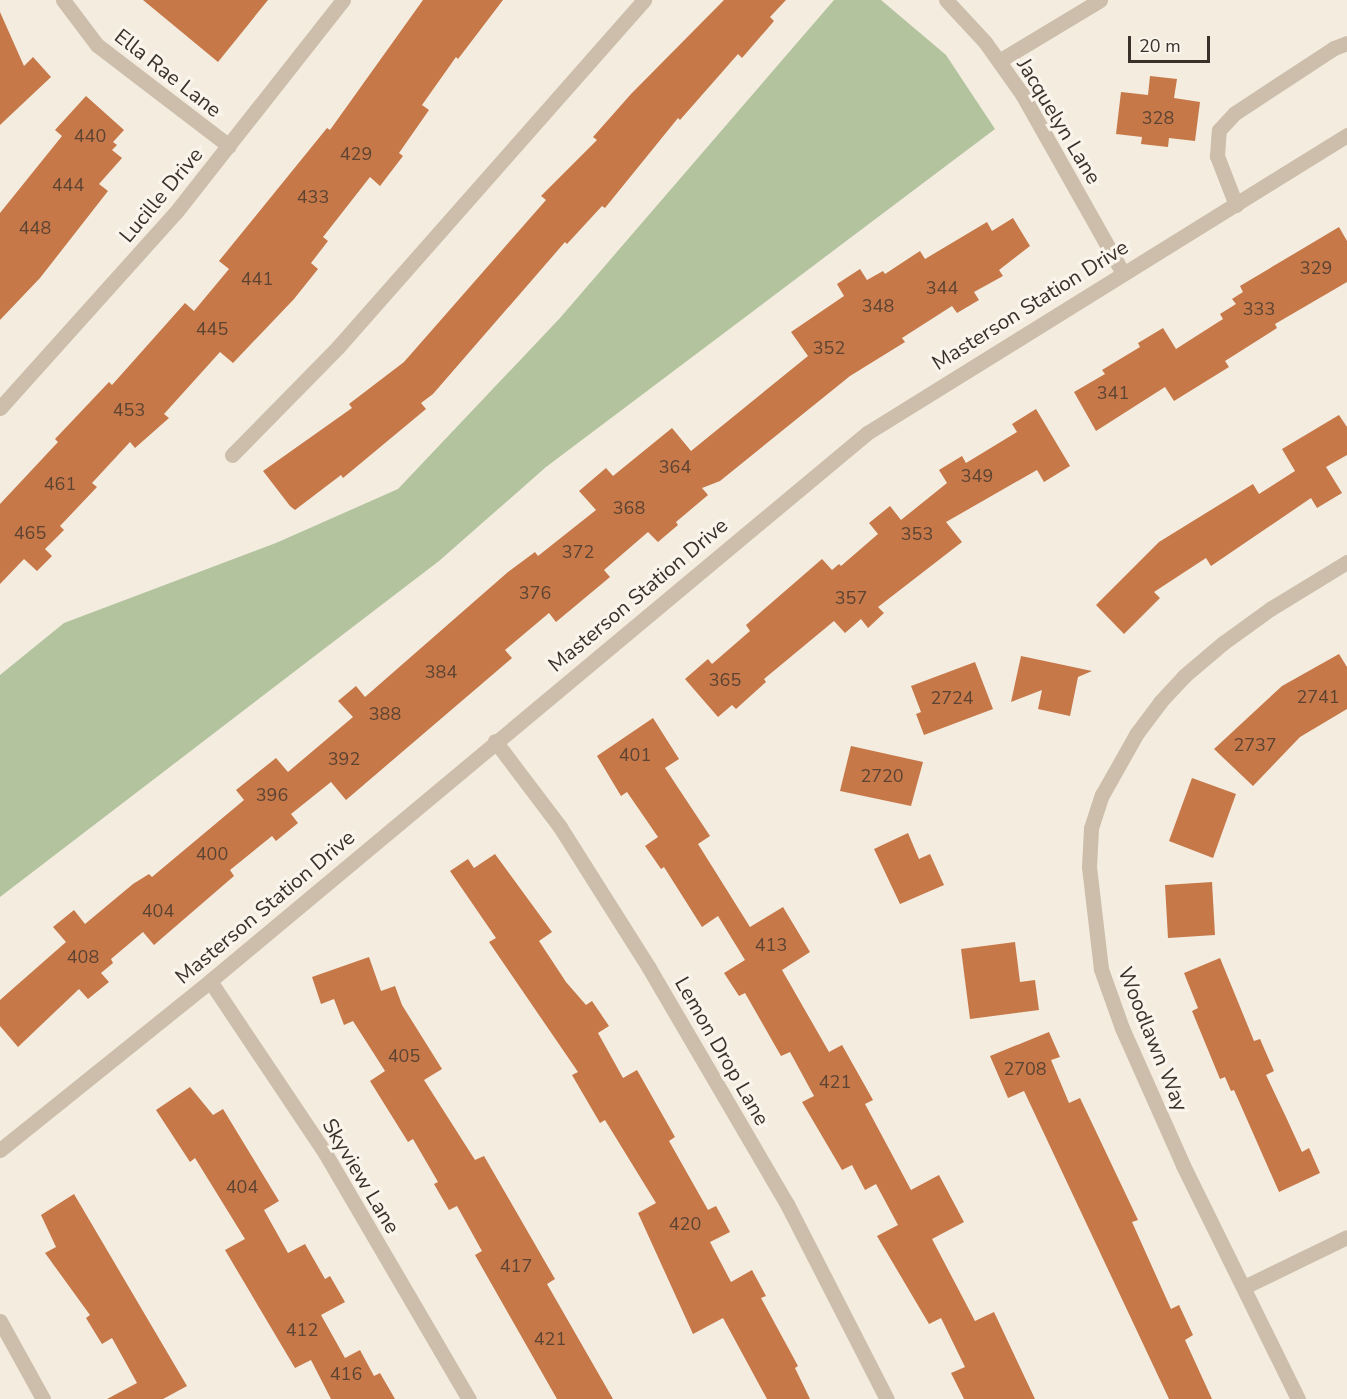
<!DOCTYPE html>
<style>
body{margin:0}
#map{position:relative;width:1347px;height:1399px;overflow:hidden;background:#f3ecdf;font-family:"Nunito Sans",sans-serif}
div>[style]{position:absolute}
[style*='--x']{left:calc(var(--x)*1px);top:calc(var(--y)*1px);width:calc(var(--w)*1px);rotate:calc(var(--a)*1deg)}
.green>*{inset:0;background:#b2c39e}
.building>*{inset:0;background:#c67849}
.service>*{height:15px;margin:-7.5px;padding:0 7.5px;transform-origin:7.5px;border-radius:7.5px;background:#ccbeaa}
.minor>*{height:15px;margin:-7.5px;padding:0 7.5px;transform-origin:7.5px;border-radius:7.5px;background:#ccbeaa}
.tertiary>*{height:15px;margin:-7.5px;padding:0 7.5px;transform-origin:7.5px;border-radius:7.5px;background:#ccbeaa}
span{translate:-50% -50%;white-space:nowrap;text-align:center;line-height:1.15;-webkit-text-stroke:6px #faf5ec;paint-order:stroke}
.number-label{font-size:18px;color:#5c4332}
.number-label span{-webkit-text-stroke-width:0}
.street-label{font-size:21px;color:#39312a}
.scale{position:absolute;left:1128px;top:36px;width:82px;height:27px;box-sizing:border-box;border:3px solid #39312a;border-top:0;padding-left:8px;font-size:18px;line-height:21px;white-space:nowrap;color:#39312a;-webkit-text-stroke:4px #faf5ec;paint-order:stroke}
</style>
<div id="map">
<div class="green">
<i style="clip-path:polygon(834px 0,881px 0,946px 55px,995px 129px,546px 467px,439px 561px,0 897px,0 675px,64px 623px,276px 543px,398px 489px,560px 318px)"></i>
</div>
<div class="building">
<i style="clip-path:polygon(143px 0,268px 0,218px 62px)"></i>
<i style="clip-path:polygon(423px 0,503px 0,458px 59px,456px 57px,422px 105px,429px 110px,399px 153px,403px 156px,380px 186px,370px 177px,323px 237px,328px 241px,311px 263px,318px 269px,294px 299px,233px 363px,220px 352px,164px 414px,169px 418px,135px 448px,130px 442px,92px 483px,97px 487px,60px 526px,64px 530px,45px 549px,52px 556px,37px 571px,24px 559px,0 584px,0 504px,58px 442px,55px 439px,74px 419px,109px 382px,112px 385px,185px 303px,194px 311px,229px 269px,219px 261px,327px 128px,330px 130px)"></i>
<i style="clip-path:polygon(724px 0,786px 0,770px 17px,774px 21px,742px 58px,738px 54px,680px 120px,678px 118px,605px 208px,602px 206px,567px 244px,565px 242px,433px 394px,421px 403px,426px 409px,343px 478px,341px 475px,295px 510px,290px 506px,263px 471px,352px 408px,349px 404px,404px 362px,546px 200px,541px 196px,597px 140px,593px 137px,631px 94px)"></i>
<i style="clip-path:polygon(0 12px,24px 66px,33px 57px,51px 77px,0 125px)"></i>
<i style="clip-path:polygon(1150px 76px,1177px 79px,1174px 98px,1200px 102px,1195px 141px,1169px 138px,1168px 147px,1141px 144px,1142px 137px,1116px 134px,1121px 92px,1148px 95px)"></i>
<i style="clip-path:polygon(86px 96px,124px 130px,113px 142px,117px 145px,112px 150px,122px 158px,99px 184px,108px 191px,40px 278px,0 320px,0 213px,62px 136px,55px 130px)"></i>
<i style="clip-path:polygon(1013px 218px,1030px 246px,999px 270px,1003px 276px,974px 292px,979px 300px,957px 313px,952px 306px,902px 338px,905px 342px,850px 376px,720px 481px,702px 488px,708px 495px,676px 522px,678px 525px,658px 542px,648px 532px,604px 570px,610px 577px,556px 622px,549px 613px,505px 650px,512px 658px,346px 800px,331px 782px,291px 814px,298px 823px,276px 841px,272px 836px,230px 870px,234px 876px,154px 945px,143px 932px,111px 959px,113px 963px,101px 973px,109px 982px,88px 999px,79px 989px,18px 1047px,0 1026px,0 1000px,66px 942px,53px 927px,74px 910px,85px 924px,133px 884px,149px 874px,152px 877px,244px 800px,236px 790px,276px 758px,288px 772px,353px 717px,338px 701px,356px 686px,365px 697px,508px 572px,535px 552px,538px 556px,596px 510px,579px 491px,606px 468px,613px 476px,672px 428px,691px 451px,808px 356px,791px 332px,844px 296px,837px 284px,860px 269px,867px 280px,883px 271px,885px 274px,920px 251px,925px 259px,987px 222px,992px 231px)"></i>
<i style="clip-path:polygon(1339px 227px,1347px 241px,1347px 282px,1275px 324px,1277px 328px,1225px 361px,1229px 367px,1174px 401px,1165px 387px,1096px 431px,1074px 392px,1105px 374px,1102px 370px,1140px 347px,1138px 343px,1163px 328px,1176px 349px,1223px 319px,1220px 314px,1236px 304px,1232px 299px,1243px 292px,1240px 286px)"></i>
<i style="clip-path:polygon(1036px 409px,1070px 466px,1044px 482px,1037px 470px,946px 522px,962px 542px,878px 607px,884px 613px,868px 628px,861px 619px,845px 633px,834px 621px,764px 679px,766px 682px,736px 709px,732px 705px,718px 717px,685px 679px,708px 659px,712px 664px,750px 631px,746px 625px,822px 559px,832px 570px,839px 564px,841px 566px,878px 534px,869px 523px,890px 506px,901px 520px,947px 483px,939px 470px,962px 456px,966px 463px,1017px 432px,1012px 424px)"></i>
<i style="clip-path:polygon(1339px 415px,1347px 427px,1347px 455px,1326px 467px,1342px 493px,1317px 508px,1311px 498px,1211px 566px,1206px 558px,1154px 592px,1160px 598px,1124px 634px,1096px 605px,1159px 542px,1253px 484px,1259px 494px,1295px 471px,1282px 449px)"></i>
<i style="clip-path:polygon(1339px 654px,1347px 667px,1347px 709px,1300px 737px,1253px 786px,1214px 749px,1282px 686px)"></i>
<i style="clip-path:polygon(1021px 656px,1092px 671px,1078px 677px,1070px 716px,1038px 709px,1042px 690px,1011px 702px)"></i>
<i style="clip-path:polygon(975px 662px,993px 709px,924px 735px,916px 714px,921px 712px,911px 686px)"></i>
<i style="clip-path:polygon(653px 718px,679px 759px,665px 768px,710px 836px,698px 844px,750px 927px,783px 907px,810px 952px,782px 970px,829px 1052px,842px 1045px,873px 1100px,865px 1104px,911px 1190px,939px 1175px,964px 1222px,932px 1239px,975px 1321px,994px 1312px,1035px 1399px,964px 1399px,951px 1373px,965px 1367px,941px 1318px,929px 1324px,877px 1236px,898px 1225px,876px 1184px,865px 1190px,852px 1165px,842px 1170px,802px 1102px,814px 1096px,790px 1052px,781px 1056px,745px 993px,739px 996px,724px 973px,745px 960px,718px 916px,702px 927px,664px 867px,661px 869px,645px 846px,658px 837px,627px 792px,621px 796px,597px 756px)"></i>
<i style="clip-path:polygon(851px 746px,923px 762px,911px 806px,840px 791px)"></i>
<i style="clip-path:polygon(1192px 778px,1236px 794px,1213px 858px,1169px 841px)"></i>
<i style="clip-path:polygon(908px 833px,919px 859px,930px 854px,944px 885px,900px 904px,874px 849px)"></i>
<i style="clip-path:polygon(495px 854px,552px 932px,539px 941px,566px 982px,586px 1005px,592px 1001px,609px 1026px,598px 1033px,623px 1078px,637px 1070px,675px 1137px,669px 1141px,708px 1210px,716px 1206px,730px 1232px,710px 1242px,731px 1282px,752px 1270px,766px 1296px,761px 1298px,798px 1366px,795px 1368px,810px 1399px,767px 1399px,723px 1318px,693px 1334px,638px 1213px,656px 1203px,605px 1120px,600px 1123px,572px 1075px,578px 1072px,489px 942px,496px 938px,450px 871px,468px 859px,474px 868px)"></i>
<i style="clip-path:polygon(1212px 882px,1215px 935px,1168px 938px,1165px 885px)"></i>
<i style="clip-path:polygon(1015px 942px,1020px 982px,1035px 980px,1039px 1010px,970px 1019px,961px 949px)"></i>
<i style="clip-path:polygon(369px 957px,381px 991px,395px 986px,402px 1005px,442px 1069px,424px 1080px,475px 1160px,484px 1156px,555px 1279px,547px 1284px,613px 1399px,557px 1399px,475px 1255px,482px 1251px,457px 1206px,449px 1210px,434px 1184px,438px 1182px,413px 1139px,408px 1142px,370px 1081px,385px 1071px,353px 1021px,344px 1025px,334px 999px,321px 1004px,312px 977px)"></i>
<i style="clip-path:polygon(1220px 958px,1254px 1041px,1260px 1039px,1274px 1071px,1266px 1075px,1285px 1115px,1302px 1152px,1309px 1148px,1320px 1173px,1279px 1192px,1234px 1090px,1231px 1091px,1225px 1077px,1220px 1079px,1192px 1011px,1198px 1008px,1184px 973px)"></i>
<i style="clip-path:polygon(1049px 1032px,1060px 1057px,1051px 1060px,1069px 1103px,1080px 1098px,1138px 1220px,1132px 1222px,1171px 1309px,1179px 1305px,1193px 1335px,1185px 1340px,1212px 1399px,1169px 1399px,1024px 1091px,1008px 1098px,990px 1056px)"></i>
<i style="clip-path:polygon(190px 1087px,213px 1115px,223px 1109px,279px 1201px,264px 1210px,288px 1253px,305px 1244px,325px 1279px,330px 1276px,345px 1302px,321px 1315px,345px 1358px,360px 1350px,374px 1376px,380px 1373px,395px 1399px,331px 1399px,311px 1360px,295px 1368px,225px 1250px,245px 1239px,195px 1158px,190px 1162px,156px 1110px)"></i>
<i style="clip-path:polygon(74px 1194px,187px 1386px,163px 1399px,107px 1399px,137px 1383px,112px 1338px,102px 1344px,86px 1318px,90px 1315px,45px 1253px,56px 1247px,41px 1215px)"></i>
</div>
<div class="service">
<i style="--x:999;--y:61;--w:118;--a:-31.1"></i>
<i style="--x:1236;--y:205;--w:53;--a:-111.2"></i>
<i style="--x:1217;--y:156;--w:26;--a:-86"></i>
<i style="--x:1219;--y:130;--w:23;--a:-47"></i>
<i style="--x:1235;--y:113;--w:118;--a:-33.3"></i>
<i style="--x:1334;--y:48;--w:14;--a:-21"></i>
<i style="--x:232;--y:455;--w:151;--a:-45.5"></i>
<i style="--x:338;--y:347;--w:463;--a:-48.6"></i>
</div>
<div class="minor">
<i style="--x:63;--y:0;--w:56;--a:52.9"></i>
<i style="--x:97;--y:45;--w:166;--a:37.4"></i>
<i style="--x:946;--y:0;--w:57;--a:47.1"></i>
<i style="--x:985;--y:42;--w:64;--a:54.6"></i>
<i style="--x:1022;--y:94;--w:206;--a:60.6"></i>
<i style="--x:0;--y:408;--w:263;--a:-48.1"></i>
<i style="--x:176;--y:212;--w:270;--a:-51.8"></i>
<i style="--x:495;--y:741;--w:108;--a:52.9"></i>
<i style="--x:560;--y:827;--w:167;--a:57.7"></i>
<i style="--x:649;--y:968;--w:273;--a:59.7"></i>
<i style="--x:787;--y:1204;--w:219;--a:62.9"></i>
<i style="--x:210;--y:981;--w:207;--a:56.2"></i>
<i style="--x:325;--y:1153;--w:285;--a:59.7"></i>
<i style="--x:1244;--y:1287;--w:114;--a:-25.9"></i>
<i style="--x:1298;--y:1399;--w:261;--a:-116.2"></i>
<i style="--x:1183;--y:1165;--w:150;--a:-114"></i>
<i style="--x:1122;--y:1028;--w:63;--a:-109.6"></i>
<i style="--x:1101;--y:969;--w:103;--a:-96.7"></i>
<i style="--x:1089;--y:867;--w:39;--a:-87"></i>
<i style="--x:1091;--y:828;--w:35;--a:-72"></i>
<i style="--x:1102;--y:795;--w:71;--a:-60.6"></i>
<i style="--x:1137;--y:733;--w:39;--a:-53"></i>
<i style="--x:1160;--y:702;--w:35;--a:-47"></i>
<i style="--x:1184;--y:676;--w:51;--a:-40.2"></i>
<i style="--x:1223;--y:643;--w:58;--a:-35.9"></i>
<i style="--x:1270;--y:609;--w:90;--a:-31.4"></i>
</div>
<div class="tertiary">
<i style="--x:0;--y:1150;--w:270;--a:-38.8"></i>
<i style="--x:210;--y:981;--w:856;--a:-39.83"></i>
<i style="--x:867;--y:433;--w:565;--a:-31.83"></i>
<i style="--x:0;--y:1321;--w:89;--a:61.1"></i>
</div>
<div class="number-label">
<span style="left:1158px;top:118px">328</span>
<span style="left:90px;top:136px">440</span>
<span style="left:356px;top:154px">429</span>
<span style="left:68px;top:185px">444</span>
<span style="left:313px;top:197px">433</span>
<span style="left:35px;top:228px">448</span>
<span style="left:1316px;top:268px">329</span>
<span style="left:257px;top:279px">441</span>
<span style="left:942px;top:288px">344</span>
<span style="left:878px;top:306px">348</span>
<span style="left:1259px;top:309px">333</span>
<span style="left:212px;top:329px">445</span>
<span style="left:829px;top:348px">352</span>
<span style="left:1113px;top:393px">341</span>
<span style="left:129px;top:410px">453</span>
<span style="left:675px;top:467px">364</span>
<span style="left:977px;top:476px">349</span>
<span style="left:60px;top:484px">461</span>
<span style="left:629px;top:508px">368</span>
<span style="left:30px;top:533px">465</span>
<span style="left:917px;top:534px">353</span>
<span style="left:578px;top:552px">372</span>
<span style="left:535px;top:593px">376</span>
<span style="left:851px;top:598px">357</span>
<span style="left:441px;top:672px">384</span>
<span style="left:725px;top:680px">365</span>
<span style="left:1318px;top:697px">2741</span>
<span style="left:952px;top:698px">2724</span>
<span style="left:385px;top:714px">388</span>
<span style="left:1255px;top:745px">2737</span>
<span style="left:635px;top:755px">401</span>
<span style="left:344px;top:759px">392</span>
<span style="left:882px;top:776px">2720</span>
<span style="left:272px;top:795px">396</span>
<span style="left:212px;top:854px">400</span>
<span style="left:158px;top:911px">404</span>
<span style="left:771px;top:945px">413</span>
<span style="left:83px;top:957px">408</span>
<span style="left:404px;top:1056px">405</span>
<span style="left:1025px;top:1069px">2708</span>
<span style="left:835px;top:1082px">421</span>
<span style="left:242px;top:1187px">404</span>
<span style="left:685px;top:1224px">420</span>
<span style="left:516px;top:1266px">417</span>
<span style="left:302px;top:1330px">412</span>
<span style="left:550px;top:1339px">421</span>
<span style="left:346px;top:1374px">416</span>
</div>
<div class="street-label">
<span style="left:168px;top:73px;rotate:38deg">Ella Rae Lane</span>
<span style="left:1059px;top:121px;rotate:59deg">Jacquelyn Lane</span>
<span style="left:161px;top:195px;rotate:-50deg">Lucille Drive</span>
<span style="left:1030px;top:305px;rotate:-32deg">Masterson Station Drive</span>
<span style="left:638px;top:595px;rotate:-40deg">Masterson Station Drive</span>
<span style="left:265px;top:907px;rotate:-40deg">Masterson Station Drive</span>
<span style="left:1153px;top:1039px;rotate:68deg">Woodlawn Way</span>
<span style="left:722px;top:1051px;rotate:60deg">Lemon Drop Lane</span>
<span style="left:361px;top:1176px;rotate:59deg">Skyview Lane</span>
</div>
<div class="scale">20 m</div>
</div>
